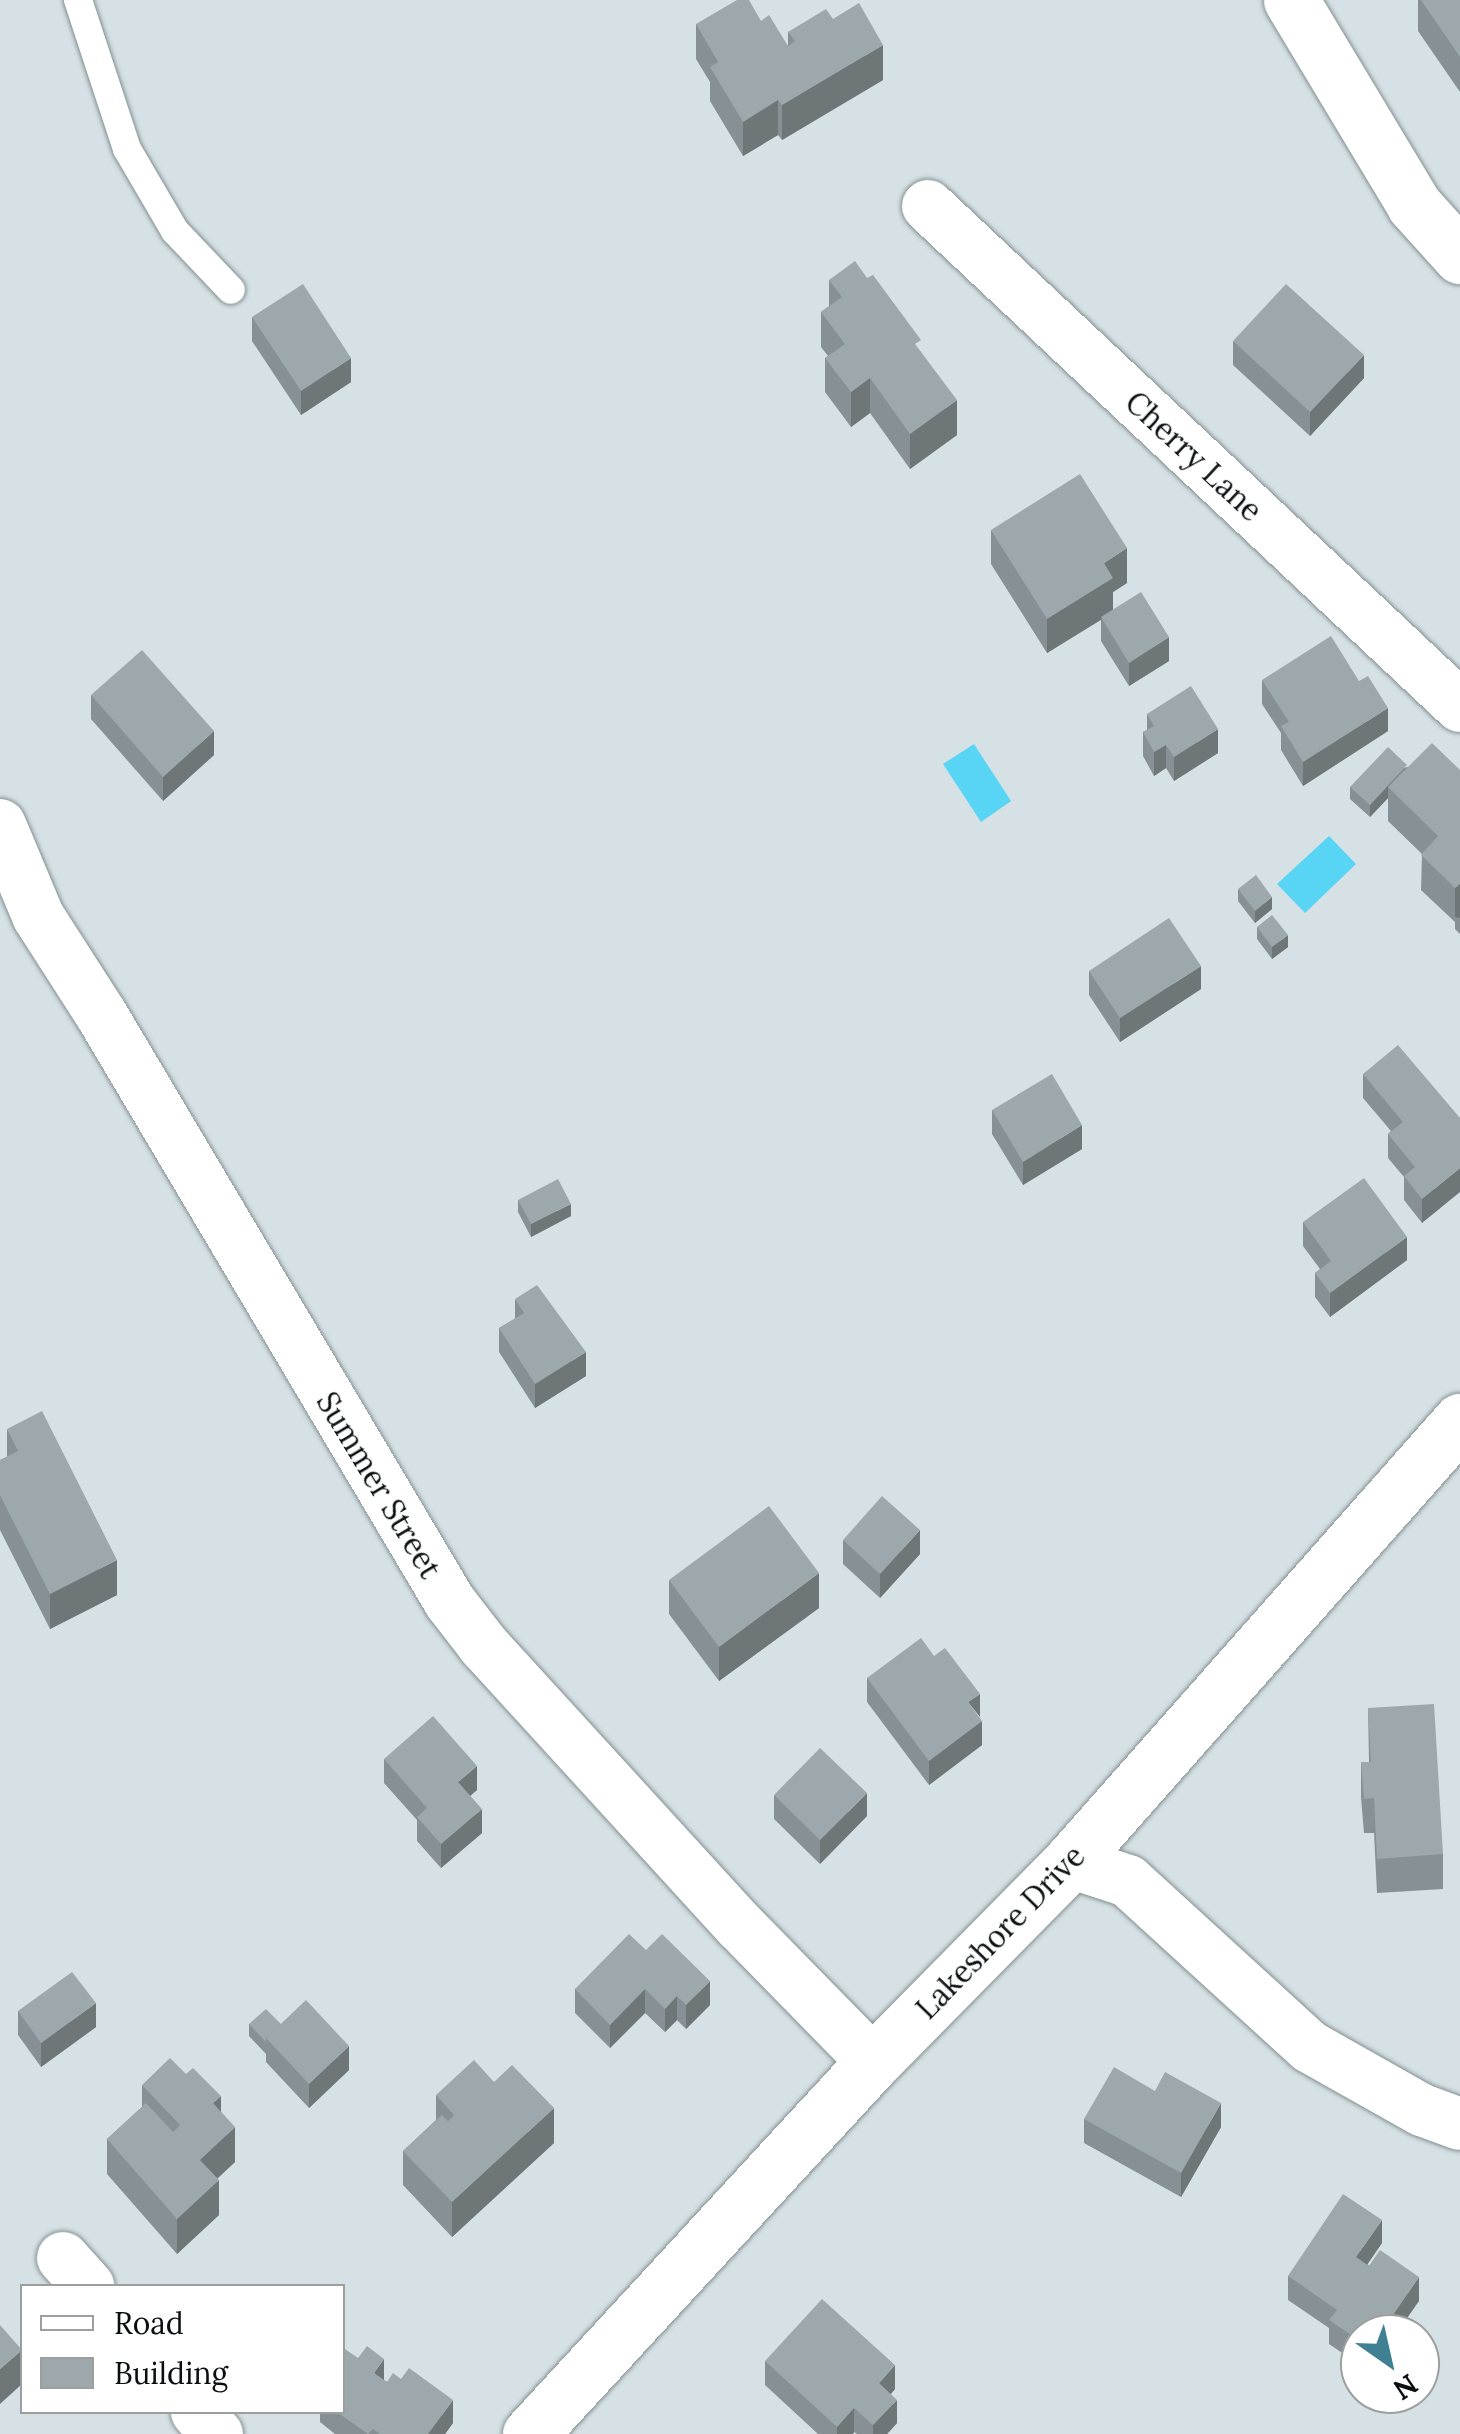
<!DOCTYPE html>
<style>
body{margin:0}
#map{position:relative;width:1460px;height:2434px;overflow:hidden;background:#d5e1e4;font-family:Lora,serif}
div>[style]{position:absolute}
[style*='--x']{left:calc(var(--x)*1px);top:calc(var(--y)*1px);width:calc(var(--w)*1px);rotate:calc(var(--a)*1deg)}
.water>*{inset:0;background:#58d4f5}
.roads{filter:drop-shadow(0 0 2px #848f92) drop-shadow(0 0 2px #848f92)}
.lane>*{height:28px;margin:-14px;padding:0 14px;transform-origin:14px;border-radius:14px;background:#fff}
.street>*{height:52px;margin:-26px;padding:0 26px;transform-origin:26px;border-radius:26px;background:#fff}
.secondary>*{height:55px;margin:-27.5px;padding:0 27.5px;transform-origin:27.5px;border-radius:27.5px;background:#fff}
.wall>*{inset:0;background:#879094}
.shaded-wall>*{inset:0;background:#6e7678}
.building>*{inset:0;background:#9da8ac}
span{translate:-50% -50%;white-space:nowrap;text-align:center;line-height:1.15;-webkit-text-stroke:8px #fff;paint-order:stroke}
.street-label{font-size:30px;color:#0a0e0f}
.legend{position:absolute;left:20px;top:2284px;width:325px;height:130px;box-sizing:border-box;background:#fff;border:2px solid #9d9f9f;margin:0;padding:12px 18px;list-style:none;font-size:30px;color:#0a0e0f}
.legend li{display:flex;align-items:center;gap:20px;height:50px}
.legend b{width:50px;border:2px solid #9d9f9f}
.north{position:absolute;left:1340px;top:2314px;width:100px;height:100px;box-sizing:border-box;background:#fff;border:2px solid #9d9f9f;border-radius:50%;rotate:146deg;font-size:28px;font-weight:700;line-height:40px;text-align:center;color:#0a0e0f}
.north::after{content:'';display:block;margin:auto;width:35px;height:45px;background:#3f8092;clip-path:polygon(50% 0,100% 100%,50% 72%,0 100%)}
</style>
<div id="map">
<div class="water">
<i style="clip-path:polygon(974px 744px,1011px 801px,981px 822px,943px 764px)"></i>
<i style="clip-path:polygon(1329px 836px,1356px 864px,1305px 913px,1277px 884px)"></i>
</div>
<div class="roads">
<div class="lane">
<i style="--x:78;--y:0;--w:157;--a:71.8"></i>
<i style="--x:127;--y:149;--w:95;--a:59.7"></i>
<i style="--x:175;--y:231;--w:81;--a:46.5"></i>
</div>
<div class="street">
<i style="--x:928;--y:206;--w:730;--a:43.22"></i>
<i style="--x:0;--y:825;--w:99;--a:67.3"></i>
<i style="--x:38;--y:916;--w:117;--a:57.3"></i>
<i style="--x:101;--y:1014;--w:684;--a:59.31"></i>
<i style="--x:450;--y:1602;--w:56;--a:52.3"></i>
<i style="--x:484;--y:1646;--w:378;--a:47.6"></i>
<i style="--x:739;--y:1925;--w:192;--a:45.6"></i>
<i style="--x:1070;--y:1862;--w:61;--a:18.1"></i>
<i style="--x:1128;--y:1881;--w:246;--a:42.4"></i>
<i style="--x:1310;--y:2047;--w:129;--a:29.4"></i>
<i style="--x:1422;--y:2110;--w:40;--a:20.2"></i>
<i style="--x:63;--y:2258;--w:38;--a:48"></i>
<i style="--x:197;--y:2412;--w:30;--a:48"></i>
</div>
<div class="secondary">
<i style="--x:1291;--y:0;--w:239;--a:59"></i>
<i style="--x:1414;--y:205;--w:69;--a:48"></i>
<i style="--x:530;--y:2434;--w:506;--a:-47.32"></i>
<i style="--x:873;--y:2062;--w:281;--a:-45.4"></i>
<i style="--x:1070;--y:1862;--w:589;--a:-48.51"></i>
</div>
</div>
<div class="wall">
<i style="clip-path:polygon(1418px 0,1460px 0,1460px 92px,1418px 31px)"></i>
<i style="clip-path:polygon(833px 19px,883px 80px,782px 140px,778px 135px,743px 156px,710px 101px,710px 82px,696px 59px,696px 24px,761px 21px,788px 46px,788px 32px)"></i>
<i style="clip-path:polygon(829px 280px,921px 352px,957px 435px,910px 469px,870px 413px,851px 427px,825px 392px,825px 358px,828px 356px,821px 347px,821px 312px,829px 306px)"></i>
<i style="clip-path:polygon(252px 317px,351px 382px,301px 415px,252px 341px)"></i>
<i style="clip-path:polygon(1233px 341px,1364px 378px,1310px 436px,1233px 365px)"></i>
<i style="clip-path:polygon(991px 530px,1127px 583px,1113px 592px,1113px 610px,1169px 661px,1129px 686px,1101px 641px,1101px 620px,1047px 653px,991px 564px)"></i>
<i style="clip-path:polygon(1262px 680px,1388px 731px,1303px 786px,1281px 750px,1281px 733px,1262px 704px)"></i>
<i style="clip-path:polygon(91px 695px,214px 755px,163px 801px,91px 719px)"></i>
<i style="clip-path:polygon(1147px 714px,1218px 753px,1174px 781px,1166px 768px,1154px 776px,1143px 756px,1143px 732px,1147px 730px)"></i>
<i style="clip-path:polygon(1407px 767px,1460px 770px,1460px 934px,1455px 929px,1455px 922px,1421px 890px,1422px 854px,1388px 821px,1388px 798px,1370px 817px,1350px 799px,1350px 787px)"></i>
<i style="clip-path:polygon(1238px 889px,1272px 909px,1255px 923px,1238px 901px)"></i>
<i style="clip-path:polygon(1257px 927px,1288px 947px,1272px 959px,1257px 939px)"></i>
<i style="clip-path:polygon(1089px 971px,1201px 989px,1120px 1042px,1089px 995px)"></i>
<i style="clip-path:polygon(1363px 1074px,1460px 1118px,1422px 1223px,1404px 1200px,1404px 1177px,1388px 1158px,1388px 1134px,1391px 1131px,1363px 1098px)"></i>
<i style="clip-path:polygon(992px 1110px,1082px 1149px,1023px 1185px,992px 1134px)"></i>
<i style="clip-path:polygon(518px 1200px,571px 1216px,531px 1237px,518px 1212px)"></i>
<i style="clip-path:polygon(1303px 1222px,1407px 1260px,1330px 1317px,1315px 1297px,1315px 1273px,1320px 1269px,1303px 1246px)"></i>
<i style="clip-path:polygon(515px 1299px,586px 1376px,535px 1408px,499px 1352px,499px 1328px,515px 1319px)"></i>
<i style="clip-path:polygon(7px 1429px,117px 1595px,50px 1629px,0 1530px,0 1460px,7px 1457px)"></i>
<i style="clip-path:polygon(843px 1540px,920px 1554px,880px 1598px,843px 1564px)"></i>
<i style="clip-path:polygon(669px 1580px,819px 1608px,719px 1681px,669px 1614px)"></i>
<i style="clip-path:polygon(867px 1678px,980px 1718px,982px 1745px,929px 1785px,867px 1702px)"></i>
<i style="clip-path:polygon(1368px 1708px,1443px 1854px,1443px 1889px,1377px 1893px,1374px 1833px,1364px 1833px,1361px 1797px,1361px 1762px,1369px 1762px)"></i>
<i style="clip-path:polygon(384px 1759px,477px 1790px,470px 1796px,482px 1833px,441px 1868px,417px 1841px,417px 1820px,384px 1783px)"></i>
<i style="clip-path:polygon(774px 1795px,867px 1816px,820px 1864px,774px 1819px)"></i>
<i style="clip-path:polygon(646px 1950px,710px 2005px,686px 2029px,677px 2020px,665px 2032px,645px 2013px,610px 2048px,575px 2013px,575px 1989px)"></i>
<i style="clip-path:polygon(18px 2011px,96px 2027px,41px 2067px,18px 2035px)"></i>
<i style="clip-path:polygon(249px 2024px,281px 2024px,349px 2070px,309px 2108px,266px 2062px,266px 2054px,249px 2036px)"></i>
<i style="clip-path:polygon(142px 2085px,221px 2111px,235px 2162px,217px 2178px,219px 2215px,177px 2254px,107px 2174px,107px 2139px,142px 2107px)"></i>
<i style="clip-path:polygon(436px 2095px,554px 2143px,452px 2237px,403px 2185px,403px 2151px,436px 2120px)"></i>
<i style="clip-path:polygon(1084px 2119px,1221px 2127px,1181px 2197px,1084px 2143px)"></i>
<i style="clip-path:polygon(1382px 2243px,1367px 2264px,1419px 2301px,1360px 2334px,1360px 2365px,1329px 2344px,1329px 2328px,1288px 2300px,1288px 2276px)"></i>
<i style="clip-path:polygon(765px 2361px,895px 2389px,891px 2394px,897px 2423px,887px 2434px,857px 2434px,854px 2432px,853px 2434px,818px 2434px,765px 2385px)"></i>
<i style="clip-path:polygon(384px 2380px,453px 2423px,445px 2434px,335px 2434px,320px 2422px,320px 2412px,342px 2412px)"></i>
</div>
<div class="shaded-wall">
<i style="clip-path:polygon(883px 45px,883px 80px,782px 140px,782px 105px)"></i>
<i style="clip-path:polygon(778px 100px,778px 135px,743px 156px,743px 122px)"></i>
<i style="clip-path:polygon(1364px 355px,1364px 378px,1310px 436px,1310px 412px)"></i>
<i style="clip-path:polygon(351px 358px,351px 382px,301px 415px,301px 391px)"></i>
<i style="clip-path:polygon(870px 378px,870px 413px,851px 427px,851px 392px)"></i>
<i style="clip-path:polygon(957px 400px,957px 435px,910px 469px,910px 434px)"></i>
<i style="clip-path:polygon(1127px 548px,1127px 583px,1113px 592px,1113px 612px,1047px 653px,1047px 619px,1104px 563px)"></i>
<i style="clip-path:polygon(1169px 637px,1169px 661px,1129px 686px,1129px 663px)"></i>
<i style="clip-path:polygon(1388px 708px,1388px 731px,1303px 786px,1303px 762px)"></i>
<i style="clip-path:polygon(1218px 729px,1218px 753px,1174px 781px,1174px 757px)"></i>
<i style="clip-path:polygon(214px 731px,214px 755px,163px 801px,163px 777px)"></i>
<i style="clip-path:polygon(1166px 745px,1166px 768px,1154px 776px,1154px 752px)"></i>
<i style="clip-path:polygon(1407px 765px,1388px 787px,1388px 798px,1370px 817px,1370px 805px)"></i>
<i style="clip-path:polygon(1460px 884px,1460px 918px,1455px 917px,1455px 888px)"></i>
<i style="clip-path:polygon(1272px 897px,1272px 909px,1255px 923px,1255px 911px)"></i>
<i style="clip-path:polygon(1288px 935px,1288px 947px,1272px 959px,1272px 947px)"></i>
<i style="clip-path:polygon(1201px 966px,1201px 989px,1120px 1042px,1120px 1018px)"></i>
<i style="clip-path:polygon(1082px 1125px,1082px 1149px,1023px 1185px,1023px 1162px)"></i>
<i style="clip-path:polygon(1460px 1168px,1460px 1192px,1422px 1223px,1422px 1199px)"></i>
<i style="clip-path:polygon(571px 1204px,571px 1216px,531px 1237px,531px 1224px)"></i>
<i style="clip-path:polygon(1407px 1237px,1407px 1260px,1330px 1317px,1330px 1293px)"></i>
<i style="clip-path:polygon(586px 1352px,586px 1376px,535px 1408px,535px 1384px)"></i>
<i style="clip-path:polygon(920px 1530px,920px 1554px,880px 1598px,880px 1574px)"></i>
<i style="clip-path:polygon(117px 1560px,117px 1595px,50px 1629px,50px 1594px)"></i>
<i style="clip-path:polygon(819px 1573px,819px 1608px,719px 1681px,719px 1647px)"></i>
<i style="clip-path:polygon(980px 1694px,980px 1717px,968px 1702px)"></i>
<i style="clip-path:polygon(982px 1721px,982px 1745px,929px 1785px,929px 1761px)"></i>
<i style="clip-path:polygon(477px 1766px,477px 1790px,458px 1806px,458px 1782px)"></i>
<i style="clip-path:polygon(867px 1793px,867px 1816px,820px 1864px,820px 1840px)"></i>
<i style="clip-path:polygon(482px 1809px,482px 1833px,441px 1868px,441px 1844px)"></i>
<i style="clip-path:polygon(710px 1981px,710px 2005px,686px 2029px,686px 2005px)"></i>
<i style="clip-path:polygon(645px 1989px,645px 2013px,610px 2048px,610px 2025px)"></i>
<i style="clip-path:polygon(677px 1996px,677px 2020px,665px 2032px,665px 2009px)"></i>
<i style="clip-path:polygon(96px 2003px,96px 2027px,41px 2067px,41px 2043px)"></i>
<i style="clip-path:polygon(349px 2046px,349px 2070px,309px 2108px,309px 2084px)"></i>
<i style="clip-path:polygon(221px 2096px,221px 2131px,213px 2103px)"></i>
<i style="clip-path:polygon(1221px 2103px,1221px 2127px,1181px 2197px,1181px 2173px)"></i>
<i style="clip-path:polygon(554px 2108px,554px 2143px,452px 2237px,452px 2202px)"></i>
<i style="clip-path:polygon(235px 2127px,235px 2162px,200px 2195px,200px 2160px)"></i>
<i style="clip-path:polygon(219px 2180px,219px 2215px,177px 2254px,177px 2219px)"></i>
<i style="clip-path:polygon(1382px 2220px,1382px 2243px,1356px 2281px,1356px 2257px)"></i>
<i style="clip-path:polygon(1419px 2277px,1419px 2301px,1396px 2334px,1380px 2334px)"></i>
<i style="clip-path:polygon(22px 2350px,22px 2384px,0 2404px,0 2369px)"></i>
<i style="clip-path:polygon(384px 2359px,384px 2382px,374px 2373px)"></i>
<i style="clip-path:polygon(895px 2365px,895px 2389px,879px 2407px,879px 2383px)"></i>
<i style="clip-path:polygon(453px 2400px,453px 2423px,445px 2434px,428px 2434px)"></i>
<i style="clip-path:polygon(897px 2400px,897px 2423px,887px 2434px,873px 2434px,873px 2425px)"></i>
<i style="clip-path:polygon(854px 2408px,854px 2432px,853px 2434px,837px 2434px,837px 2427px)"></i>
</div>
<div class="building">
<i style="clip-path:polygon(737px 0,749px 0,761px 21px,769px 15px,788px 46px,795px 41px,788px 32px,826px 9px,833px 19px,859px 3px,883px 45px,782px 105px,778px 100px,743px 122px,710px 67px,718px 62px,696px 24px)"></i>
<i style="clip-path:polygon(1421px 0,1460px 0,1460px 57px)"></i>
<i style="clip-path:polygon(855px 261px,867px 278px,873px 275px,921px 340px,915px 344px,957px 400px,910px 434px,870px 378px,851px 392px,825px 358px,845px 344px,821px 312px,842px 297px,829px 280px)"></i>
<i style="clip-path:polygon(303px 284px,351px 358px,301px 391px,252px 317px)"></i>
<i style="clip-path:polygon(1286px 284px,1364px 355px,1310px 412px,1233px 341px)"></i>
<i style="clip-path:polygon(1080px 474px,1127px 548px,1104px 563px,1113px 578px,1047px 619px,991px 530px)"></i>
<i style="clip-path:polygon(1141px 592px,1169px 637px,1129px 663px,1101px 617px)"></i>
<i style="clip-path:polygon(1331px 636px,1359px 681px,1368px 676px,1388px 708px,1303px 762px,1281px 726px,1289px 722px,1262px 680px)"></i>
<i style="clip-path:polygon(142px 650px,214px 731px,163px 777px,91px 695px)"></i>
<i style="clip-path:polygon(1191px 686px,1218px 729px,1174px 757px,1166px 745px,1154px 752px,1143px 732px,1154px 726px,1147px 714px)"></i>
<i style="clip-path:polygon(1432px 743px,1460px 770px,1460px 884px,1455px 888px,1421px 855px,1438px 836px,1388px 787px)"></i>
<i style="clip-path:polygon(1388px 747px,1407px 765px,1370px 805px,1350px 787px)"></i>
<i style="clip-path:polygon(1256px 875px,1272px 897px,1255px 911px,1238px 889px)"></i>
<i style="clip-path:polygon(1272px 915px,1288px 935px,1272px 947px,1257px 927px)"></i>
<i style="clip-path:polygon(1169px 918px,1201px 966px,1120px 1018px,1089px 971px)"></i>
<i style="clip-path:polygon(1398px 1045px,1460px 1118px,1460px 1168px,1422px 1199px,1404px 1176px,1415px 1167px,1388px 1134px,1403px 1122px,1363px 1074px)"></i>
<i style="clip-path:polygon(1052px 1074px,1082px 1125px,1023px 1162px,992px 1110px)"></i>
<i style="clip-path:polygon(1364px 1178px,1407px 1237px,1330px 1293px,1315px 1273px,1331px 1261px,1303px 1222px)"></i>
<i style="clip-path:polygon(558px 1179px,571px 1204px,531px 1224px,518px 1200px)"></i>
<i style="clip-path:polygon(537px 1285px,586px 1352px,535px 1384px,499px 1328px,524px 1313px,515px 1299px)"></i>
<i style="clip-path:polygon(42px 1411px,117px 1560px,50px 1594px,0 1495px,0 1460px,18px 1451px,7px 1429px)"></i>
<i style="clip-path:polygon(882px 1496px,920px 1530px,880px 1574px,843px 1540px)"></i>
<i style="clip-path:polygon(769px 1506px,819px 1573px,719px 1647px,669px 1580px)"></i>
<i style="clip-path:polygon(921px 1638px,934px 1656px,945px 1648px,980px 1694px,968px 1702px,982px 1721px,929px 1761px,867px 1678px)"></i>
<i style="clip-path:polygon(1434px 1704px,1443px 1854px,1377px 1859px,1374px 1798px,1364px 1799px,1361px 1762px,1371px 1762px,1368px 1708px)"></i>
<i style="clip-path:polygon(433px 1716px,477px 1766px,458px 1782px,482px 1809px,441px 1844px,417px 1817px,427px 1808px,384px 1759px)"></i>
<i style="clip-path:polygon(820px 1748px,867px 1793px,820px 1840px,774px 1795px)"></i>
<i style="clip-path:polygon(629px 1934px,646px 1950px,662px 1934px,710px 1981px,686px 2005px,677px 1996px,665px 2009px,645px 1989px,610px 2025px,575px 1989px)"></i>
<i style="clip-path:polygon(72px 1972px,96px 2003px,41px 2043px,18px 2011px)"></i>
<i style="clip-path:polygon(306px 2000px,349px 2046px,309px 2084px,266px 2038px)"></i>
<i style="clip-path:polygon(266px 2009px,281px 2024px,266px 2038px,266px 2042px,249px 2024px)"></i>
<i style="clip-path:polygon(170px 2058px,186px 2074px,193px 2068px,221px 2096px,213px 2103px,235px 2127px,200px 2160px,219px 2180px,177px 2219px,107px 2139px,146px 2103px,173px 2132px,180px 2125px,142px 2085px)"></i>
<i style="clip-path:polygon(474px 2060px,494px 2082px,512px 2065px,554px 2108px,452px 2202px,403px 2151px,442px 2115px,448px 2121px,454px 2115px,436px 2095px)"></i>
<i style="clip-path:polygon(1114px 2067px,1155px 2091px,1165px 2072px,1221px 2103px,1181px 2173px,1084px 2119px)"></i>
<i style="clip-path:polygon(1343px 2194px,1382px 2220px,1356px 2257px,1369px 2266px,1380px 2250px,1419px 2277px,1380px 2334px,1360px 2334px,1360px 2341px,1329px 2320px,1337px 2310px,1288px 2276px)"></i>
<i style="clip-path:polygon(822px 2299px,895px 2365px,879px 2383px,897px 2400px,873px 2425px,854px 2408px,837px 2427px,765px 2361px)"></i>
<i style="clip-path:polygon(0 2325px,22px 2350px,0 2369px)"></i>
<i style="clip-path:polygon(367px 2346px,384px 2359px,374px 2373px,387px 2382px,393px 2373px,401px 2379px,409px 2368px,453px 2400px,428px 2434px,380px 2434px,373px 2429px,368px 2434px,337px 2412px,342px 2412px,342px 2347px,358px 2358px)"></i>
</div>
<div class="street-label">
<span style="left:1194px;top:456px;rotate:43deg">Cherry Lane</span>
<span style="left:379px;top:1485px;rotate:59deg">Summer Street</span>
<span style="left:1000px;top:1932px;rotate:-46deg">Lakeshore Drive</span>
</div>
<ul class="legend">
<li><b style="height:12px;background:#fff"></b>Road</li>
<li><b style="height:28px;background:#9da8ac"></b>Building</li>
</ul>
<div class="north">N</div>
</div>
